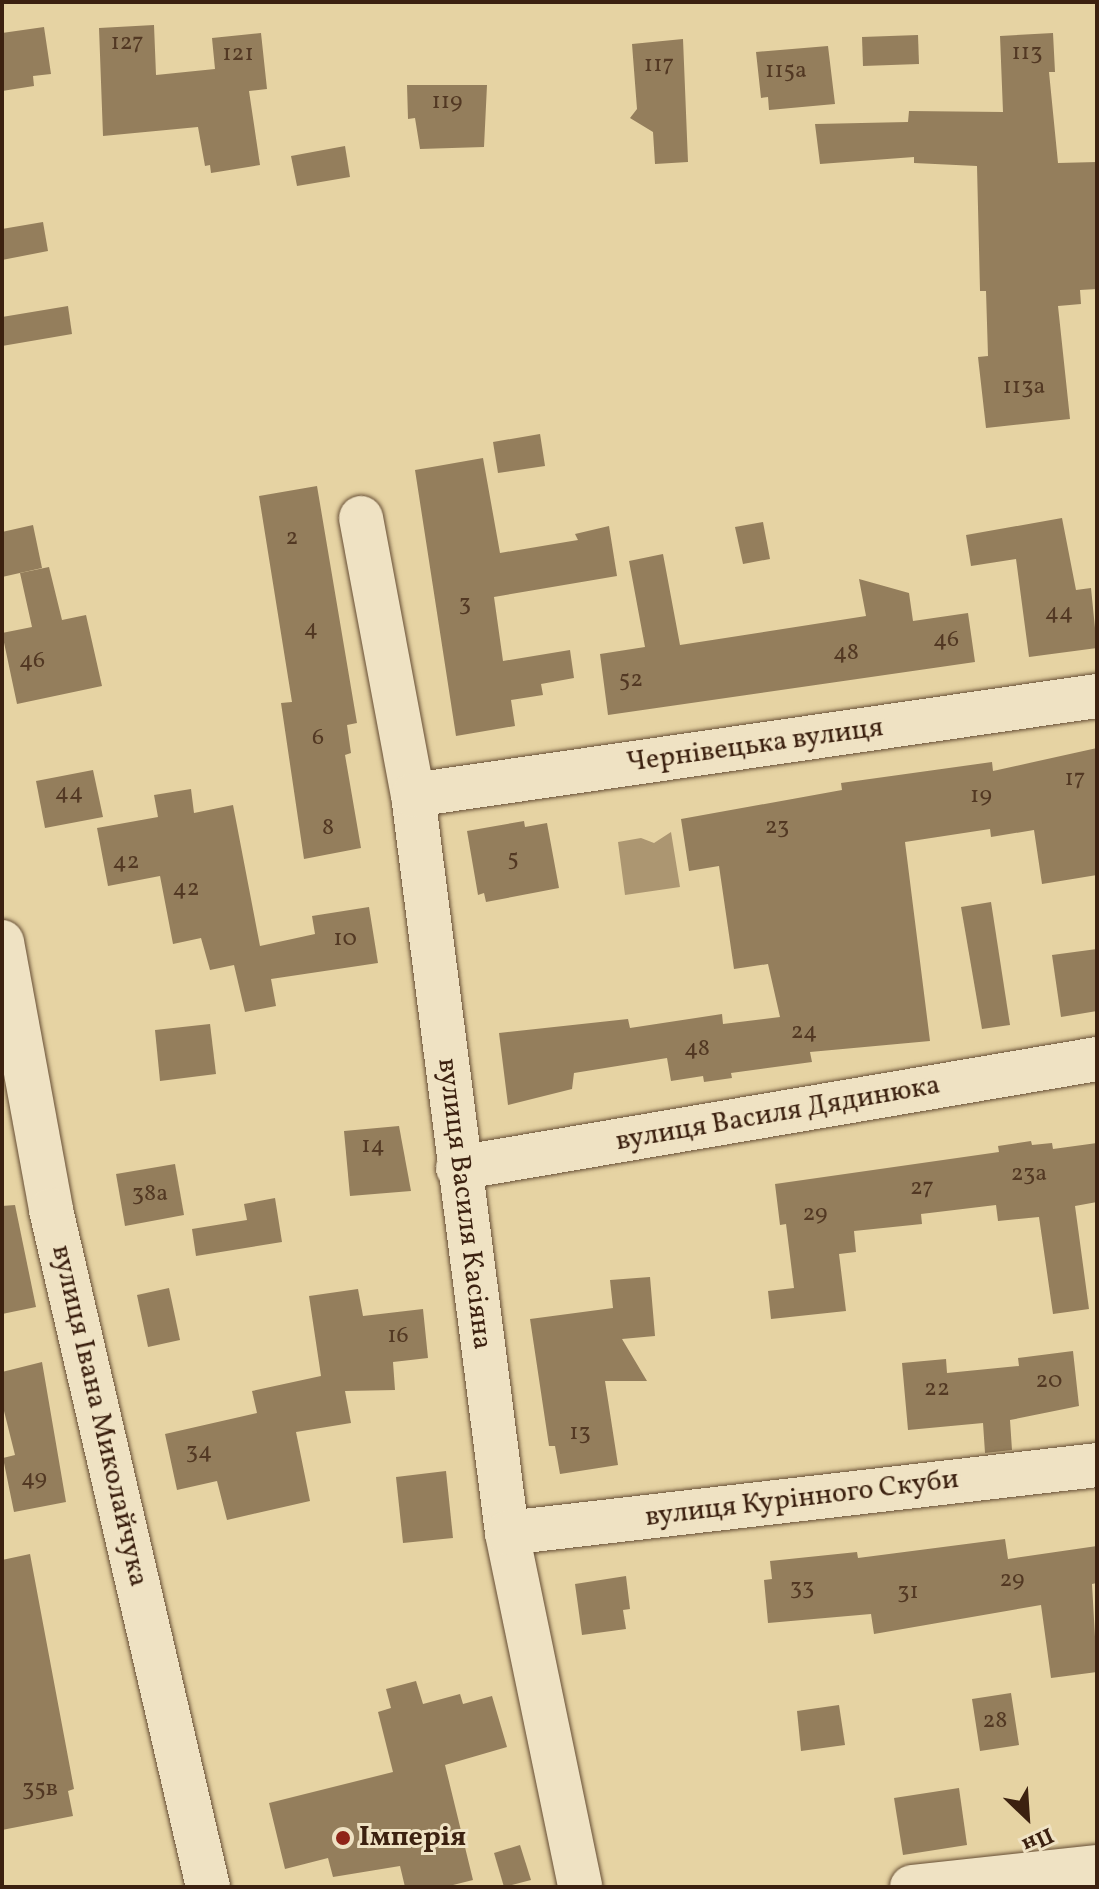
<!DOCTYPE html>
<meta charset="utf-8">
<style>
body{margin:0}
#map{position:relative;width:1099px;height:1889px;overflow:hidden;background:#e6d3a3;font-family:Vollkorn,serif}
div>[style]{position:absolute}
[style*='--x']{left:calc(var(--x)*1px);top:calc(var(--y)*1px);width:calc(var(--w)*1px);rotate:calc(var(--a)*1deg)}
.water>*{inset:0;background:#ac9671}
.building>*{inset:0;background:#947e5c}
.roads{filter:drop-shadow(0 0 2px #664e35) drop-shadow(0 0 2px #664e35)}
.minor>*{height:44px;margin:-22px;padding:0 22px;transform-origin:22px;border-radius:22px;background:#efe2c3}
.dots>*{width:22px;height:22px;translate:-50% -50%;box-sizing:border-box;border:4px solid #efe2c3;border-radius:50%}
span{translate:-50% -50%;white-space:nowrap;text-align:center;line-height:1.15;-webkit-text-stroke:6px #efe2c3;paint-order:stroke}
.number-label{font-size:24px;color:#523823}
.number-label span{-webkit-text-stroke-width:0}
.street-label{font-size:28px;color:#3c2110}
.poi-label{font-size:28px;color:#3c2110;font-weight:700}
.left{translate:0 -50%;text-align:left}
.frame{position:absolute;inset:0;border:4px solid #3c2110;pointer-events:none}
.north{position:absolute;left:987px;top:1777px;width:80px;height:80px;-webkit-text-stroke:6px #efe2c3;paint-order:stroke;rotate:155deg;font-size:22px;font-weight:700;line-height:32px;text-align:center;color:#3c2110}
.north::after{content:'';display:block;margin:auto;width:28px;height:36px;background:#3c2110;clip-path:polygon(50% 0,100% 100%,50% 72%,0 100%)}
</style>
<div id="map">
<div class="water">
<i style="clip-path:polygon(671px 832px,680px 887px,625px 895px,618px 842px,641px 838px,654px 843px)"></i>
</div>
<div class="building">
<i style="clip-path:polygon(154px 25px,156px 75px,215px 69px,212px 38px,261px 33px,267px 89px,249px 91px,260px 165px,211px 173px,210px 165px,205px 166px,198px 127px,103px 136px,99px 28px)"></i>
<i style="clip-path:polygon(44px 27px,51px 74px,33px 76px,34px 86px,2px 91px,2px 33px)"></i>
<i style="clip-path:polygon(1053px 33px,1055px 72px,1049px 72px,1058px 163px,1097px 162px,1097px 289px,1080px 290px,1081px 304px,1058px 306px,1070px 419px,986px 428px,978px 357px,988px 356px,986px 291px,980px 291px,977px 166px,914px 163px,914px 157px,820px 164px,815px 124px,908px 122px,909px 111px,1003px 112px,1000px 36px)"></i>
<i style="clip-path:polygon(918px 35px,919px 64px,863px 66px,862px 37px)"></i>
<i style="clip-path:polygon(683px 39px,688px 162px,655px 164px,653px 132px,630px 118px,637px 109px,632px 44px)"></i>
<i style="clip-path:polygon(828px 46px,835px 104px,769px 110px,768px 97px,761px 98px,756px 52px)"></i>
<i style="clip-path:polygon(407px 85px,487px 85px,484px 147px,420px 149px,415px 118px,408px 119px)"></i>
<i style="clip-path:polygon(345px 146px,350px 177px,297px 186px,291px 156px)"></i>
<i style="clip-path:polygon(43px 222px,48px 251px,2px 260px,2px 229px)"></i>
<i style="clip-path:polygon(68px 306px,72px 334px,2px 346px,2px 317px)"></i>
<i style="clip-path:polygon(540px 434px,545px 466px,498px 473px,493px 442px)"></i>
<i style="clip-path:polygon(483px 458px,500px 553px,578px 540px,575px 534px,609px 526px,617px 576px,494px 597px,503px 661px,570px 650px,574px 678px,541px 684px,543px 695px,511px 700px,515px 726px,456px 736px,415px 470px)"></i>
<i style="clip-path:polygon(317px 486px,357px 723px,347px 725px,351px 753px,345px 755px,361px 848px,304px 859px,281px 703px,292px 702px,259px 496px)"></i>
<i style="clip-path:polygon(1062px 518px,1076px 590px,1091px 588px,1097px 648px,1029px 657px,1016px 559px,971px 566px,966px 535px)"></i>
<i style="clip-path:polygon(763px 522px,770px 559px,743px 564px,735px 527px)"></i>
<i style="clip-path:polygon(33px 525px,42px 568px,2px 577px,2px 532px)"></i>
<i style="clip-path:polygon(663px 554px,680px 645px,866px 616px,859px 579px,909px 593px,913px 621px,968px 613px,975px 662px,608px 715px,600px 654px,645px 647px,629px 561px)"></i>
<i style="clip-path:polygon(49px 567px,62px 620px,86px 615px,102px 686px,17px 704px,2px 633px,32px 627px,20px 573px)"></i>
<i style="clip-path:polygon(1097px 748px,1097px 875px,1042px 884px,1034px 830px,991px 837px,990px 829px,905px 842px,930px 1041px,810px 1052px,812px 1062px,731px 1073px,732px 1078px,704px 1082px,703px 1076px,671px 1081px,667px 1058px,574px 1073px,572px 1089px,508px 1105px,499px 1033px,628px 1019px,630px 1028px,722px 1014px,723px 1024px,780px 1017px,768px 964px,734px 969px,719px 866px,689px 871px,681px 819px,842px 790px,841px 783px,992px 762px,993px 771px)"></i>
<i style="clip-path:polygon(93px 770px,103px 817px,45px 828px,36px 781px)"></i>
<i style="clip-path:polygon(191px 789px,194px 813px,233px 805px,260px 946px,315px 934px,312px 916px,369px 907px,378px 963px,271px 979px,276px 1006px,245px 1012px,234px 965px,210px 970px,201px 938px,173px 944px,160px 876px,108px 886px,97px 828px,158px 817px,154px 795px)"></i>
<i style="clip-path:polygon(524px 821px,525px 827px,547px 823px,559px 888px,486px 902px,484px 893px,478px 895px,467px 831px)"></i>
<i style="clip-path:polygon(991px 902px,1010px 1025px,982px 1029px,961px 907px)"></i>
<i style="clip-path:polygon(1097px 949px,1097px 1011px,1061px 1017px,1052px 955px)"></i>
<i style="clip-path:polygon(210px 1024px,216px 1074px,160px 1081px,155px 1030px)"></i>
<i style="clip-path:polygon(399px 1126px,411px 1191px,350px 1196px,344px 1131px)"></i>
<i style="clip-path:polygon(1031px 1141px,1032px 1145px,1052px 1143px,1053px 1149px,1097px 1143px,1097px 1202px,1075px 1206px,1089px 1309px,1053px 1314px,1039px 1217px,998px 1221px,996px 1205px,921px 1214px,922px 1224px,854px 1231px,856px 1252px,839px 1254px,846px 1311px,771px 1319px,768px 1291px,794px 1288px,786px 1224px,780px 1225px,775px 1184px,999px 1152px,998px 1146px)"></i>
<i style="clip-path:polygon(175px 1164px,184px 1215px,125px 1226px,116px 1174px)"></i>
<i style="clip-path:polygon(275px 1198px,282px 1242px,196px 1256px,192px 1229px,247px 1220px,244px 1204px)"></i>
<i style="clip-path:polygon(15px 1205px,36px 1307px,2px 1314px,2px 1206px)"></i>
<i style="clip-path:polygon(650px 1277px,655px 1336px,622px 1339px,647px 1381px,605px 1381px,618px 1465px,560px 1474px,555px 1446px,549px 1446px,530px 1319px,613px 1308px,610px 1280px)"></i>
<i style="clip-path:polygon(169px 1288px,180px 1340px,148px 1347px,137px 1295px)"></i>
<i style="clip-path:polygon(358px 1289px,363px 1316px,423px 1309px,428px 1358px,393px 1362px,395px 1390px,345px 1391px,351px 1423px,296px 1432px,310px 1501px,227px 1520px,217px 1481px,177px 1490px,165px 1434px,257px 1413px,252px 1391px,321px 1376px,309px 1296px)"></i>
<i style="clip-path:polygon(1073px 1351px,1079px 1406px,1010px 1420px,1012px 1450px,985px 1453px,983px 1423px,908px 1430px,902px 1363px,946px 1359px,947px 1373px,1019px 1366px,1018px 1358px)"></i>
<i style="clip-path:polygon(42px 1362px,66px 1502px,14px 1512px,3px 1458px,15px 1455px,2px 1403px,2px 1372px)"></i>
<i style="clip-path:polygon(446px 1471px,453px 1538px,403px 1543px,396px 1477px)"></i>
<i style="clip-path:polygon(1005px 1539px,1008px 1559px,1097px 1546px,1097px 1583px,1092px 1584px,1097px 1672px,1051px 1678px,1041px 1605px,874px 1634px,871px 1614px,768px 1623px,764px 1580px,772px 1579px,770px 1561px,857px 1552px,858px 1558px)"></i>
<i style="clip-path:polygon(30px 1554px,74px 1789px,68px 1791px,73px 1816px,2px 1830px,2px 1560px)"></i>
<i style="clip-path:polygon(626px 1576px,630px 1609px,623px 1610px,626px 1629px,582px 1635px,575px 1584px)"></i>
<i style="clip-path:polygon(416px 1681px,423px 1704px,460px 1694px,463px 1704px,492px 1696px,507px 1747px,445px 1765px,473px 1880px,445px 1887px,405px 1887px,400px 1866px,333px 1877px,328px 1858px,285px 1869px,269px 1803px,393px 1772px,378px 1712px,391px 1708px,386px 1689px)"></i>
<i style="clip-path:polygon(1011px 1693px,1019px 1745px,980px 1751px,972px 1699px)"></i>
<i style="clip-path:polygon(839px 1705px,845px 1745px,801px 1751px,797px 1711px)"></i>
<i style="clip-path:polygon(959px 1788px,967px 1845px,903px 1855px,894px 1798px)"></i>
<i style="clip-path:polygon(520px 1845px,531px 1880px,504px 1887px,494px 1853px)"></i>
</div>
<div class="roads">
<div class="minor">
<i style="--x:361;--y:518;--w:282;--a:79.4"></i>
<i style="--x:413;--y:795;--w:744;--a:82.74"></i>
<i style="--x:507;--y:1533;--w:361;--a:78.3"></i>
<i style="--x:413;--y:795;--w:691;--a:-8.24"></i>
<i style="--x:2;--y:942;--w:272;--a:79.6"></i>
<i style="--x:51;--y:1210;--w:695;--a:76.94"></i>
<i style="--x:458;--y:1168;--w:648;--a:-9.68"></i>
<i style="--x:507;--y:1533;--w:594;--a:-6.57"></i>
<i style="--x:912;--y:1887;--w:186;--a:-6.2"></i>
</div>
</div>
<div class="dots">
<i style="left:343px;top:1838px;background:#8f2418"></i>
</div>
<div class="number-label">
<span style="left:127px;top:44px">127</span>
<span style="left:1027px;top:54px">113</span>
<span style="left:238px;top:55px">121</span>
<span style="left:659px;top:66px">117</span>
<span style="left:786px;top:72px">115а</span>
<span style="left:447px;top:103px">119</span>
<span style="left:1024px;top:388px">113а</span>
<span style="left:292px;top:539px">2</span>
<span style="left:465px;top:605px">3</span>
<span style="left:1059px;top:614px">44</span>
<span style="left:311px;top:630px">4</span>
<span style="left:946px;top:641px">46</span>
<span style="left:846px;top:654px">48</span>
<span style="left:32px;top:662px">46</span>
<span style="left:631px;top:681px">52</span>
<span style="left:318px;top:739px">6</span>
<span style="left:1075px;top:780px">17</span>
<span style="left:69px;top:794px">44</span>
<span style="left:981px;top:797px">19</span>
<span style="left:777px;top:828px">23</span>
<span style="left:328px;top:829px">8</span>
<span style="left:513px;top:860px">5</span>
<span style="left:126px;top:863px">42</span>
<span style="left:186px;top:890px">42</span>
<span style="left:345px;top:940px">10</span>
<span style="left:804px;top:1033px">24</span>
<span style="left:697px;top:1050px">48</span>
<span style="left:373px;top:1147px">14</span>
<span style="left:1029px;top:1175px">23а</span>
<span style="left:922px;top:1189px">27</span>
<span style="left:150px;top:1195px">38а</span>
<span style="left:815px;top:1215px">29</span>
<span style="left:398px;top:1337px">16</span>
<span style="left:1049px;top:1382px">20</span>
<span style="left:937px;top:1390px">22</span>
<span style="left:580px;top:1434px">13</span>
<span style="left:199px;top:1453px">34</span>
<span style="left:34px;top:1480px">49</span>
<span style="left:1012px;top:1581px">29</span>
<span style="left:802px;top:1589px">33</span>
<span style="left:908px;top:1593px">31</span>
<span style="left:995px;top:1722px">28</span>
<span style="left:40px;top:1790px">35в</span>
</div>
<div class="street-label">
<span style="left:755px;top:746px;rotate:-8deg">Чернівецька вулиця</span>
<span style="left:778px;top:1114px;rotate:-10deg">вулиця Василя Дядинюка</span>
<span style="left:464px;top:1204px;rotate:83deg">вулиця Василя Касіяна</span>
<span style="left:99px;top:1416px;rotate:77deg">вулиця Івана Миколайчука</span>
<span style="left:802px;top:1499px;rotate:-7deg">вулиця Курінного Скуби</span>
</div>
<div class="poi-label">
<span class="left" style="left:359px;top:1838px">Імперія</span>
</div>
<div class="frame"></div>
<div class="north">Пн</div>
</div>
